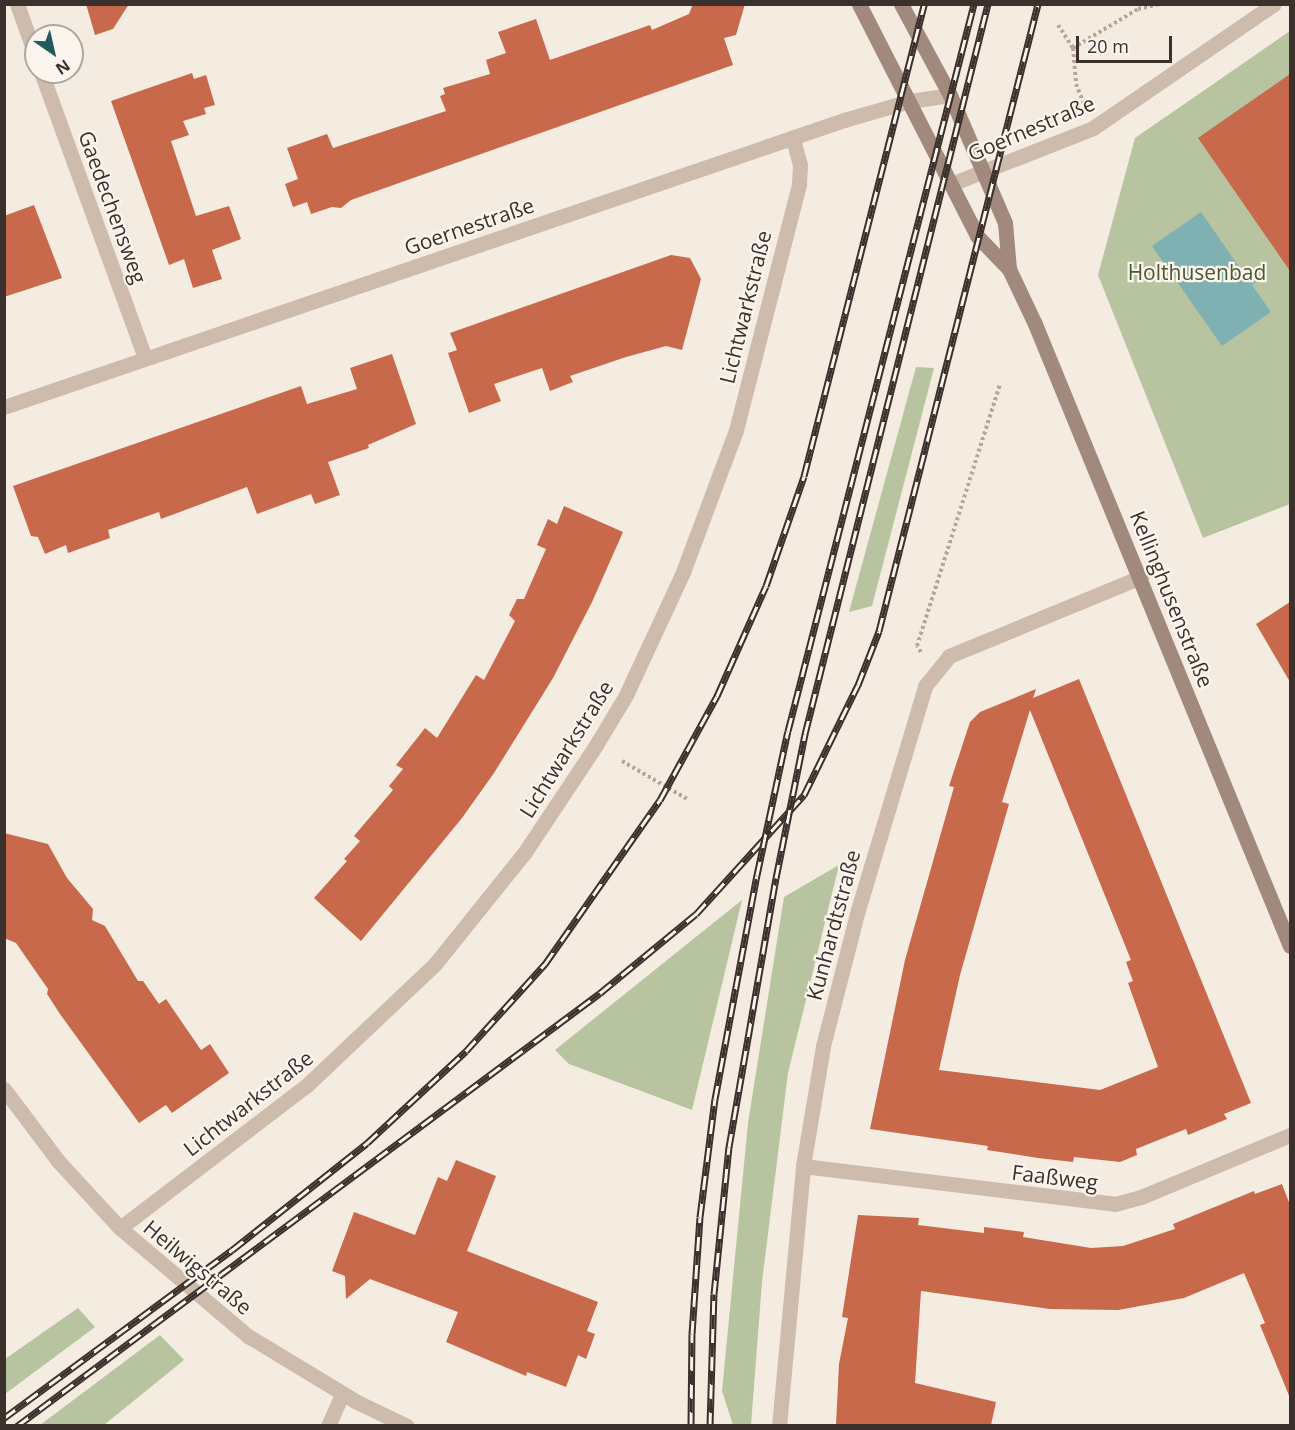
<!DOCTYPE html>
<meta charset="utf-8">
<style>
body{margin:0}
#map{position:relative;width:1295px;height:1430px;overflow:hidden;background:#f4ebe1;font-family:"Open Sans",sans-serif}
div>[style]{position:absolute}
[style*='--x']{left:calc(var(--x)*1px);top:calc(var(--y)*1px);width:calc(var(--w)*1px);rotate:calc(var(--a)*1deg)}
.green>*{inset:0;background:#b8c4a0}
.water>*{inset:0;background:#7fb0b2}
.building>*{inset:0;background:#c8694b}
.path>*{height:4px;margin-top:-2px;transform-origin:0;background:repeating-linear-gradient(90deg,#b9a596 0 3px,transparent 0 6px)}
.lane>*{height:15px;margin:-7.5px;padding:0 7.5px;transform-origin:7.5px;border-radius:7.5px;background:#cdbbac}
.street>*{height:15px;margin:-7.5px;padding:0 7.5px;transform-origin:7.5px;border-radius:7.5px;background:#cdbbac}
.secondary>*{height:15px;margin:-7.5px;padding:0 7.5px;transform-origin:7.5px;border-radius:7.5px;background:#a18a7d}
.rail>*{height:7px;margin-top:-3.5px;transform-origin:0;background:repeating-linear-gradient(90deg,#fbf5ee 0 14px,#3b302b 0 28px);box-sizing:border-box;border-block:2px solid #3b302b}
span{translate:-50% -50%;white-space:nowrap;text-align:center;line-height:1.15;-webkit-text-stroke:4.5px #fbf5ee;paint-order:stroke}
.street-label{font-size:21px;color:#3b302b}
.park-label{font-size:21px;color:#4a5a2e}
.frame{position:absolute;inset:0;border:6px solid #3b302b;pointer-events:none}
.north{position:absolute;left:24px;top:24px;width:60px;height:60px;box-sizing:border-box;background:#fbf5ee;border:2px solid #aea6a0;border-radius:50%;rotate:146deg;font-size:16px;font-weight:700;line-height:24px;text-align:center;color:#3b302b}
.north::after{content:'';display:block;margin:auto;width:21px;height:27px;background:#1f5a5e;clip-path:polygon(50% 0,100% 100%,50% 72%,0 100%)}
.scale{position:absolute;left:1076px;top:36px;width:96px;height:27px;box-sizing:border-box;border:3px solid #3b302b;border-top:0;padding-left:8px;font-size:18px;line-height:21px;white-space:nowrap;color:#3b302b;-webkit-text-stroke:4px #fbf5ee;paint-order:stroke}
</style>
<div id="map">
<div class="green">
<i style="clip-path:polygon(1290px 31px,1290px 504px,1203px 538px,1098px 275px,1135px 138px)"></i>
<i style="clip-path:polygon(916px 367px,934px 368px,872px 606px,849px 612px)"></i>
<i style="clip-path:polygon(839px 865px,788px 1073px,762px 1282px,751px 1425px,733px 1425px,722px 1391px,748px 1123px,784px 897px)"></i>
<i style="clip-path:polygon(742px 900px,692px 1110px,569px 1064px,555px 1050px)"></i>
<i style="clip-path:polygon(78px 1308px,95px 1327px,5px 1394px,5px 1359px)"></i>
<i style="clip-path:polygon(160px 1335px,184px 1360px,104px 1425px,40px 1425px)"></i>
</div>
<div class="water">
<i style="clip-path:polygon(1201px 212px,1246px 277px,1253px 273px,1258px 281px,1252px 285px,1271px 312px,1222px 346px,1152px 246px)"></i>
</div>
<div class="building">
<i style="clip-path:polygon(86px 4px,129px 4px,113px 29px,95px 35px)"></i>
<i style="clip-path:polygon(693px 4px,745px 4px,736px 35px,724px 38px,733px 65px,351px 200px,341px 208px,332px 207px,311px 214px,307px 202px,293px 207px,285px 184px,298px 179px,287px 148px,327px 134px,333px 148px,446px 111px,440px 96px,445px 94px,443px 88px,490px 74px,486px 60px,506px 53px,498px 32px,536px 19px,550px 60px,650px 25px,652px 30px,689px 14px)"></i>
<i style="clip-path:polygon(192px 73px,194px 79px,206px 75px,215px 105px,204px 108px,206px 114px,183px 121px,189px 135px,171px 141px,196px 216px,229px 206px,241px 239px,212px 250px,222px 279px,193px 288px,184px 259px,169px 265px,111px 101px)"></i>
<i style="clip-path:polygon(1290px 74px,1290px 271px,1198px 138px)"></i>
<i style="clip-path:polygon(34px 205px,62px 278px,4px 297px,4px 216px)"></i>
<i style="clip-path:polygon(671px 255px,690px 258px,701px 279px,682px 350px,666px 346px,626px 357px,570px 376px,573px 382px,550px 391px,542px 368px,494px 384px,501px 401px,469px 413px,448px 353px,457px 350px,450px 333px)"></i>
<i style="clip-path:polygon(392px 354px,416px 424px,368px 445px,369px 448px,328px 462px,340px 495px,315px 504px,311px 494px,257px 514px,247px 487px,161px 519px,159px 512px,108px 530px,110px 538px,68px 553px,66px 545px,45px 554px,38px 537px,31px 536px,13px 486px,301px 386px,307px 404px,357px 389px,350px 368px)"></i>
<i style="clip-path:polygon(564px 506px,623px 532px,592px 602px,553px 678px,494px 773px,462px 818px,361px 941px,314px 898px,347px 861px,344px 859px,360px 841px,354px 836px,393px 790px,389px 786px,403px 769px,396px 765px,425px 728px,437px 738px,476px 675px,484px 680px,515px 621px,509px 615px,517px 599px,524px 599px,546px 549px,537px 545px,548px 519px,557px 524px)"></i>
<i style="clip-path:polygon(1290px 602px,1290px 682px,1256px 624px)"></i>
<i style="clip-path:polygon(evenodd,1079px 679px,1251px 1103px,1224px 1114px,1227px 1119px,1188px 1135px,1186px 1129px,1136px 1149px,1137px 1155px,1120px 1162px,1074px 1157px,1073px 1162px,1038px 1158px,987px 1150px,988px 1146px,870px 1129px,905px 960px,954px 787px,949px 786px,970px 722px,980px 712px,1036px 689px,1033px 698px,1079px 679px,1030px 710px,1131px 960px,1126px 962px,1133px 981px,1128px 983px,1158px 1067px,1100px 1090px,939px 1070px,960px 975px,1009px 804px,1002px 802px,1030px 710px)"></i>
<i style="clip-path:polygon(4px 833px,48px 844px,67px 878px,93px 909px,92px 920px,105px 926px,138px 981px,143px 981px,159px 1004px,166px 999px,201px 1050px,210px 1044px,229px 1073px,172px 1113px,166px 1105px,139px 1123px,60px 1014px,47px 994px,48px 989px,16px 943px,4px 938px)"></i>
<i style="clip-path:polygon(456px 1160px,496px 1176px,467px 1251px,598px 1302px,587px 1331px,595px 1334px,586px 1359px,578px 1355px,566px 1387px,527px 1372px,526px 1376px,446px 1342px,458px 1312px,370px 1279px,346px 1299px,345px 1276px,332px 1271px,354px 1212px,415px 1235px,438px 1177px,447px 1181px)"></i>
<i style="clip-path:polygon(1282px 1184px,1290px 1205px,1290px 1398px,1260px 1325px,1265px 1323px,1244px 1273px,1184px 1298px,1118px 1310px,1050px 1309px,921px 1291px,915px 1383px,996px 1402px,991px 1425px,836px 1425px,839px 1364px,848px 1318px,842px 1317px,858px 1215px,919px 1218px,918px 1225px,984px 1233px,984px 1227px,1024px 1232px,1023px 1237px,1091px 1248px,1123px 1246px,1175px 1229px,1173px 1224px,1254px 1191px,1255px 1194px)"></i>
</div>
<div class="path">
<i style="--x:1058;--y:25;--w:27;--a:57"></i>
<i style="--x:1073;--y:48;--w:36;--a:85"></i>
<i style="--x:1076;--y:84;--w:22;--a:68"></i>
<i style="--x:1073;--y:48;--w:76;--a:-31"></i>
<i style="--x:1138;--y:9;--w:23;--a:-13"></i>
<i style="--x:921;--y:652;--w:7;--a:-124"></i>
<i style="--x:917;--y:646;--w:275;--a:-72.4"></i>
<i style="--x:622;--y:761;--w:75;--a:30.3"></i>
</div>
<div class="lane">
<i style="--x:328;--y:1426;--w:35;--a:-66"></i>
</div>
<div class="street">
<i style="--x:17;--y:4;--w:56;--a:70.3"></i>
<i style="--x:41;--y:72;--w:303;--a:70"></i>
<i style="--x:951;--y:184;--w:153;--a:-21.5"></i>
<i style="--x:1093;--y:128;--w:219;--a:-34.4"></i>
<i style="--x:4;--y:407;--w:888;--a:-18.86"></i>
<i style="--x:844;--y:120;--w:69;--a:-16.1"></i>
<i style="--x:910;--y:101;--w:40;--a:-8.5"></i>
<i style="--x:4;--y:1089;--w:91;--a:53"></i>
<i style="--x:59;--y:1162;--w:90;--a:47.3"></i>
<i style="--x:120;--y:1228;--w:167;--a:40.2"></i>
<i style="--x:248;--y:1336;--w:127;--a:31.2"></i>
<i style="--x:357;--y:1402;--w:55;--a:25.6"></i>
<i style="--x:803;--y:1166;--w:314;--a:6.9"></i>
<i style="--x:1115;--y:1204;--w:27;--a:-15"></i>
<i style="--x:1141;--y:1197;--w:161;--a:-22.6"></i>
<i style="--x:120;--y:1228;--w:234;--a:-37.4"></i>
<i style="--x:306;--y:1086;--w:178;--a:-43.4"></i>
<i style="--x:435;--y:964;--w:144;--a:-51.2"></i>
<i style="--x:525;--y:852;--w:128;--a:-56.4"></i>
<i style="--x:596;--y:745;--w:58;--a:-59"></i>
<i style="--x:626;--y:695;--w:136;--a:-65.1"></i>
<i style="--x:683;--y:572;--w:152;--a:-69.5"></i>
<i style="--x:736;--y:430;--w:254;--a:-75.6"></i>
<i style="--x:799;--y:184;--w:19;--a:-87"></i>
<i style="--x:800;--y:165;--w:27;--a:-105"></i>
<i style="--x:779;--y:1426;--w:261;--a:-84.7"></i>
<i style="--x:803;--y:1166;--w:122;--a:-80.5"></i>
<i style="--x:823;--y:1046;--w:140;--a:-75.6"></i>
<i style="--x:858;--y:910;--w:234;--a:-73.3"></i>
<i style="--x:925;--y:686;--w:38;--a:-51"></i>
<i style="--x:949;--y:656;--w:208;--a:-22.4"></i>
</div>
<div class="secondary">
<i style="--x:859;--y:4;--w:260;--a:63"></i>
<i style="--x:977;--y:236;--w:46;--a:45.9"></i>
<i style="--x:1009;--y:269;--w:61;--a:64.7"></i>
<i style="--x:1035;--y:324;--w:672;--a:67.71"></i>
<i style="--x:901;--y:4;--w:103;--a:61.7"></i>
<i style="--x:950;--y:95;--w:139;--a:66.7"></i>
<i style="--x:1005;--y:223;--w:46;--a:85"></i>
</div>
<div class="rail">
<i style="--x:4;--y:1418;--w:283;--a:-36.4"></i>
<i style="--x:232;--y:1250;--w:172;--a:-38.4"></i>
<i style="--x:367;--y:1143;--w:135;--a:-42.9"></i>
<i style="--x:466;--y:1051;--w:118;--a:-47.8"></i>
<i style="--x:545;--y:964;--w:200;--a:-55"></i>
<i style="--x:660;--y:800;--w:119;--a:-61.3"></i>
<i style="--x:717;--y:696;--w:120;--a:-66"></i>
<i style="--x:766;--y:586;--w:116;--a:-70.9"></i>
<i style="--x:804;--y:476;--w:487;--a:-75.7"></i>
<i style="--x:17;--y:1426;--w:726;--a:-36.6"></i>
<i style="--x:600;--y:993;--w:124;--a:-39.5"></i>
<i style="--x:696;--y:914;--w:161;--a:-47.8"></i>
<i style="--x:804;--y:795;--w:123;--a:-63.9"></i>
<i style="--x:858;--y:685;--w:58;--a:-68.7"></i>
<i style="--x:879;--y:631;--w:647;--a:-75.77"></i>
<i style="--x:691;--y:1426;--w:92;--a:-89.4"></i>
<i style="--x:692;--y:1334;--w:117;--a:-86.1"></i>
<i style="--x:700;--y:1217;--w:119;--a:-82.8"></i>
<i style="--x:715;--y:1099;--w:228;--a:-79.4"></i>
<i style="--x:757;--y:875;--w:147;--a:-77.9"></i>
<i style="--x:788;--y:731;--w:750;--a:-75.65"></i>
<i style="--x:710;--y:1426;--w:132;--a:-88.3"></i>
<i style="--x:714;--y:1294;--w:148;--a:-84.2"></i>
<i style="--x:729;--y:1147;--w:273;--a:-80.1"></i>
<i style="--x:776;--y:878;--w:147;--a:-78.6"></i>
<i style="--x:805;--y:734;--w:753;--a:-75.93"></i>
</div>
<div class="street-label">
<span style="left:1031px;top:128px;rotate:-23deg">Goernestraße</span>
<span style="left:113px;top:207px;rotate:70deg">Gaedechensweg</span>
<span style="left:469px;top:226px;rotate:-19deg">Goernestraße</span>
<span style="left:745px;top:307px;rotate:-76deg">Lichtwarkstraße</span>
<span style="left:1172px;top:599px;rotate:68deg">Kellinghusenstraße</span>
<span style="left:566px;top:749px;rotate:-58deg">Lichtwarkstraße</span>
<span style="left:833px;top:925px;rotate:-75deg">Kunhardtstraße</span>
<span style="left:248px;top:1103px;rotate:-38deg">Lichtwarkstraße</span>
<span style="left:1055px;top:1177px;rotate:7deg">Faaßweg</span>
<span style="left:198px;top:1267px;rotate:40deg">Heilwigstraße</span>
</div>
<div class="park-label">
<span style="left:1197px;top:272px">Holthusenbad</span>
</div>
<div class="frame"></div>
<div class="north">N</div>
<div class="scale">20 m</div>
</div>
